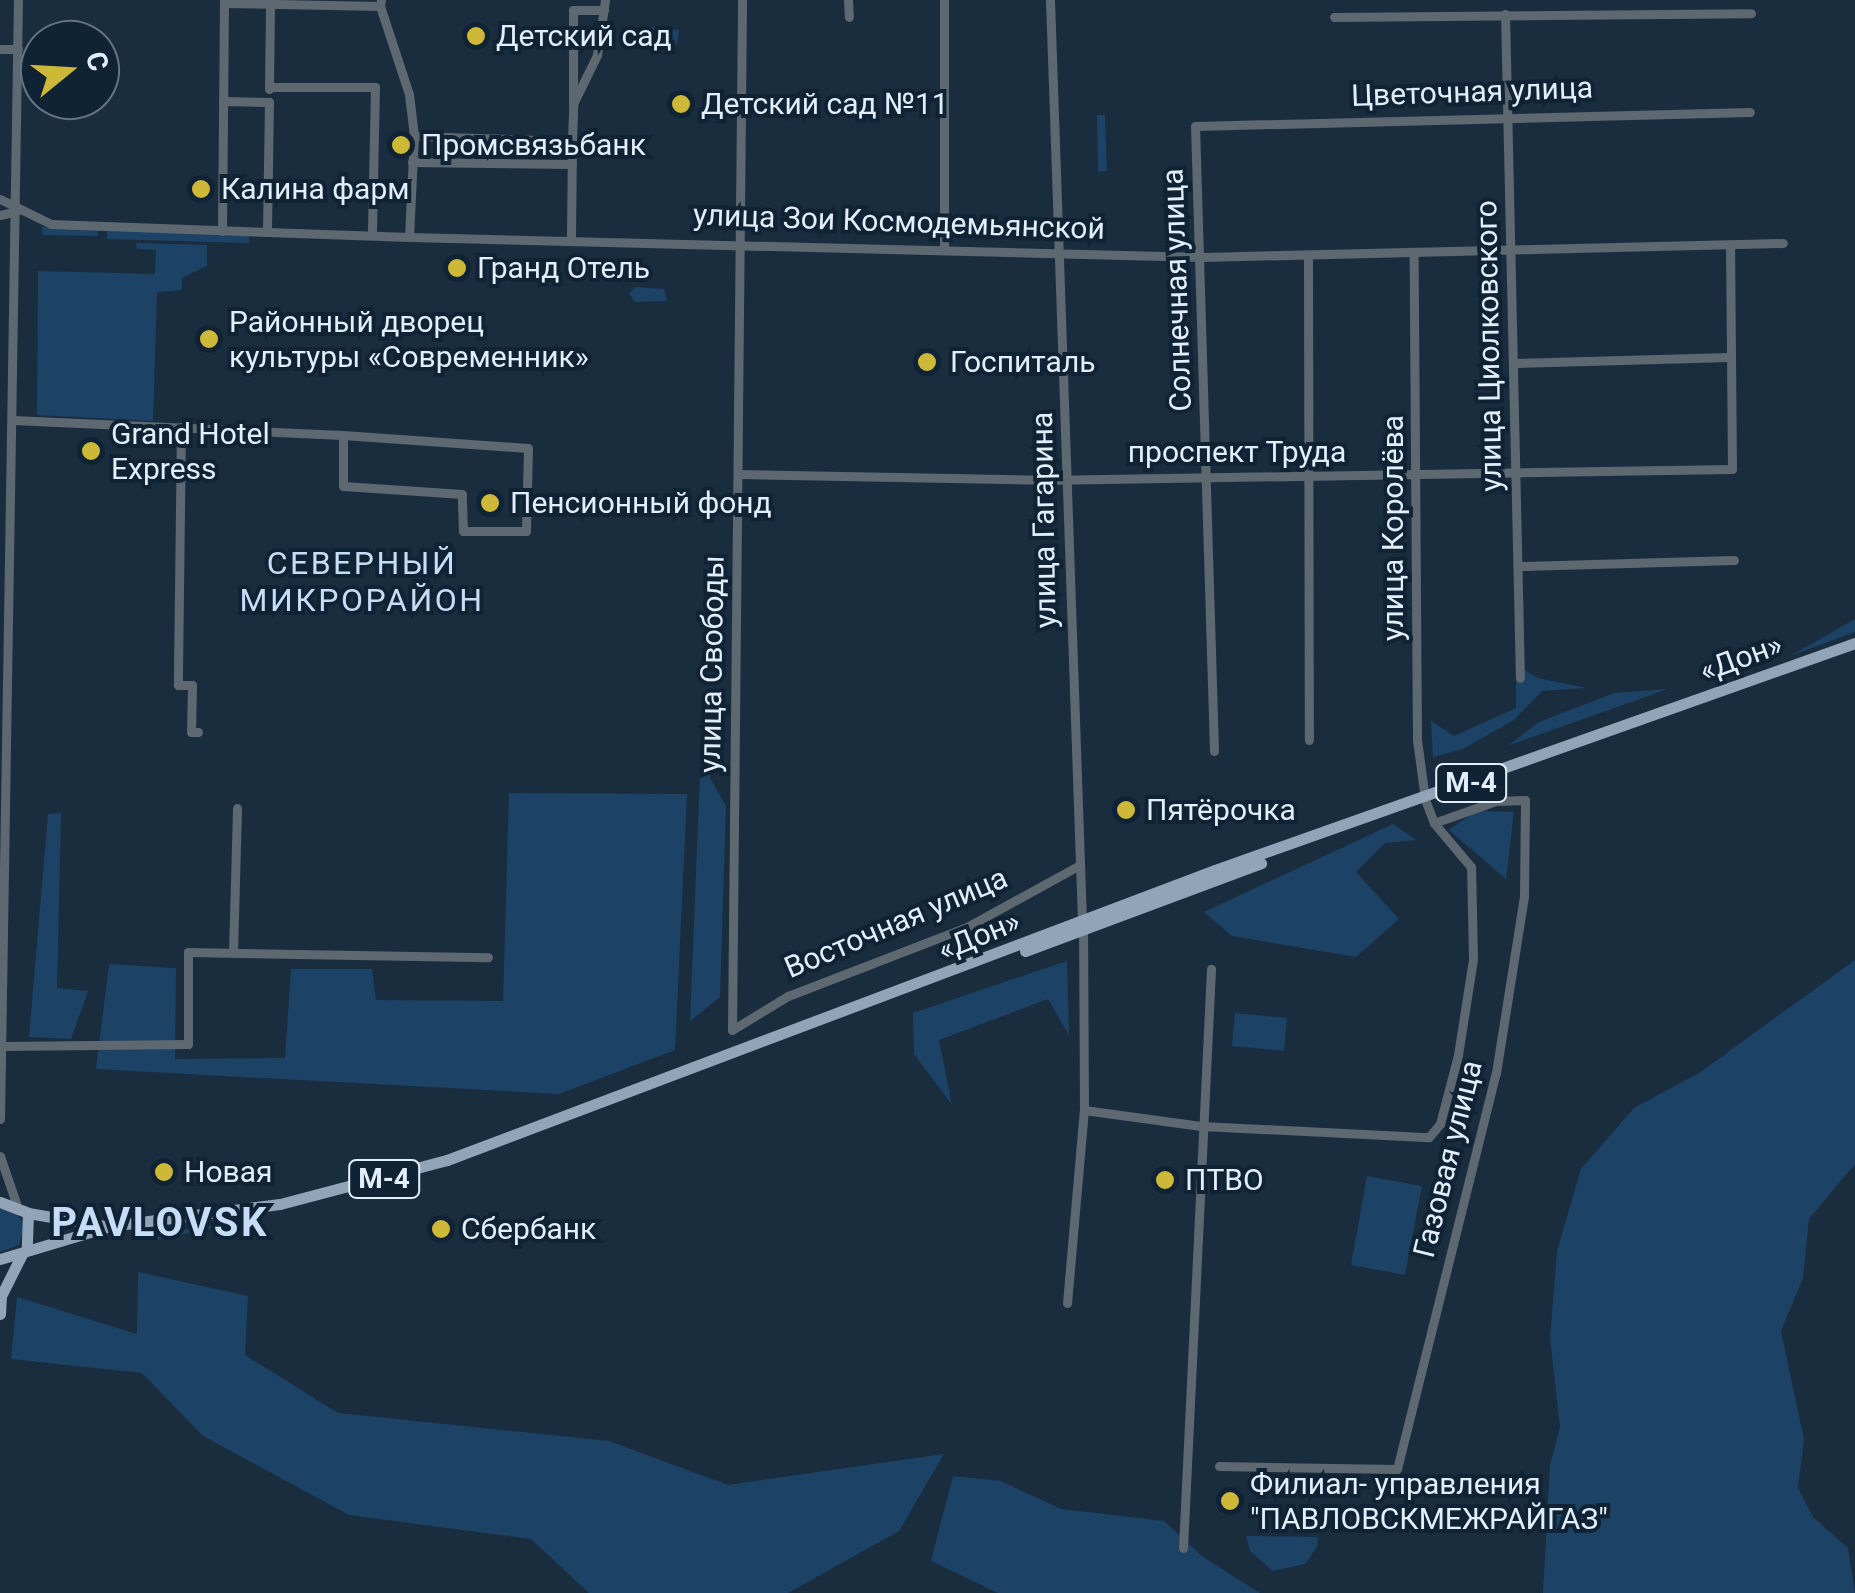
<!DOCTYPE html>
<meta charset="utf-8">
<style>
body{margin:0}
#map{position:relative;width:1855px;height:1593px;overflow:hidden;background:#1a2d3f;font-family:Roboto,sans-serif}
div>[style]{position:absolute}
[style*='--x']{left:calc(var(--x)*1px);top:calc(var(--y)*1px);width:calc(var(--w)*1px);rotate:calc(var(--a)*1deg)}
.green>*{inset:0;background:#1c4265}
.minor>*{height:9px;margin:-4.5px;padding:0 4.5px;transform-origin:4.5px;border-radius:4.5px;background:#5e6871}
.major>*{height:11px;margin:-5.5px;padding:0 5.5px;transform-origin:5.5px;border-radius:5.5px;background:#91a4b8}
.dots>*{width:28px;height:28px;translate:-50% -50%;box-sizing:border-box;border:5px solid #102335;border-radius:50%}
span{translate:-50% -50%;white-space:nowrap;text-align:center;line-height:1.15;-webkit-text-stroke:8px #102335;paint-order:stroke}
.shield-label span{padding:2px 8px;background:#102335;border:2px solid;border-radius:8px;-webkit-text-stroke-width:0}
.shield-label{font-size:28px;color:#e2eefa;font-weight:700}
.poi-label{font-size:30px;color:#e2eefa}
.left{translate:0 -50%;text-align:left}
.street-label{font-size:30px;color:#e2eefa}
.neighbourhood-label{font-size:32px;color:#c5ddf6;letter-spacing:2.5px}
.district-label{font-size:40px;color:#c5ddf6;font-weight:700;letter-spacing:2.5px}
.north{position:absolute;left:20px;top:20px;width:100px;height:100px;box-sizing:border-box;background:#102335;border:2px solid #647484;border-radius:50%;rotate:72deg;font-size:28px;font-weight:700;line-height:40px;text-align:center;color:#e2eefa}
.north::after{content:'';display:block;margin:auto;width:35px;height:45px;background:#ceb837;clip-path:polygon(50% 0,100% 100%,50% 72%,0 100%)}
</style>
<div id="map">
<div class="green">
<i style="clip-path:polygon(649px 27px,679px 30px,677px 44px,648px 42px)"></i>
<i style="clip-path:polygon(1097px 115px,1105px 115px,1107px 171px,1098px 172px)"></i>
<i style="clip-path:polygon(42px 227px,98px 228px,98px 236px,42px 235px)"></i>
<i style="clip-path:polygon(107px 229px,249px 233px,249px 243px,107px 239px)"></i>
<i style="clip-path:polygon(136px 243px,207px 245px,207px 266px,182px 278px,182px 290px,157px 292px,153px 421px,37px 415px,38px 271px,155px 274px,156px 250px,137px 249px)"></i>
<i style="clip-path:polygon(635px 287px,664px 289px,667px 301px,635px 302px,629px 294px)"></i>
<i style="clip-path:polygon(1855px 619px,1855px 632px,1790px 656px)"></i>
<i style="clip-path:polygon(1516px 665px,1538px 678px,1587px 688px,1542px 691px,1514px 720px,1463px 749px,1433px 757px,1431px 721px,1454px 736px,1516px 708px)"></i>
<i style="clip-path:polygon(1668px 689px,1510px 745px,1509px 745px,1539px 722px,1614px 693px)"></i>
<i style="clip-path:polygon(703px 699px,710px 778px,726px 806px,720px 997px,690px 1021px)"></i>
<i style="clip-path:polygon(509px 793px,687px 794px,675px 1050px,559px 1094px,96px 1069px,109px 964px,176px 968px,175px 1059px,285px 1058px,291px 969px,372px 969px,376px 1000px,503px 1001px)"></i>
<i style="clip-path:polygon(1476px 811px,1514px 812px,1506px 879px,1449px 830px)"></i>
<i style="clip-path:polygon(61px 813px,57px 988px,88px 991px,71px 1039px,29px 1037px,48px 814px)"></i>
<i style="clip-path:polygon(1393px 824px,1416px 840px,1385px 843px,1356px 872px,1399px 919px,1356px 957px,1232px 936px,1204px 912px)"></i>
<i style="clip-path:polygon(1855px 960px,1855px 1164px,1809px 1219px,1803px 1278px,1781px 1331px,1804px 1439px,1798px 1488px,1813px 1517px,1848px 1548px,1855px 1593px,1543px 1593px,1550px 1465px,1560px 1427px,1550px 1338px,1557px 1251px,1581px 1169px,1634px 1108px,1699px 1073px)"></i>
<i style="clip-path:polygon(1067px 961px,1069px 1035px,1048px 999px,939px 1040px,952px 1105px,914px 1054px,913px 1013px)"></i>
<i style="clip-path:polygon(1235px 1013px,1287px 1018px,1284px 1051px,1232px 1046px)"></i>
<i style="clip-path:polygon(1367px 1176px,1422px 1186px,1405px 1275px,1351px 1265px)"></i>
<i style="clip-path:polygon(0 1209px,15px 1212px,25px 1225px,19px 1245px,0 1252px)"></i>
<i style="clip-path:polygon(249px 1220px,157px 1240px,154px 1234px)"></i>
<i style="clip-path:polygon(138px 1272px,248px 1296px,245px 1355px,338px 1413px,609px 1441px,728px 1485px,944px 1454px,899px 1531px,788px 1593px,589px 1593px,531px 1539px,349px 1515px,203px 1436px,142px 1373px,11px 1359px,17px 1297px,137px 1334px)"></i>
<i style="clip-path:polygon(953px 1476px,1001px 1481px,1061px 1509px,1164px 1521px,1203px 1557px,1260px 1593px,998px 1593px,931px 1561px)"></i>
<i style="clip-path:polygon(1246px 1536px,1318px 1537px,1317px 1547px,1305px 1564px,1273px 1571px,1250px 1551px)"></i>
</div>
<div class="minor">
<i style="--x:848;--y:0;--w:17;--a:87"></i>
<i style="--x:1050;--y:0;--w:921;--a:88.01"></i>
<i style="--x:224;--y:3;--w:156;--a:1.1"></i>
<i style="--x:380;--y:6;--w:6;--a:-81"></i>
<i style="--x:380;--y:6;--w:93;--a:71.8"></i>
<i style="--x:409;--y:94;--w:42;--a:83.2"></i>
<i style="--x:1505;--y:14;--w:664;--a:88.71"></i>
<i style="--x:1334;--y:17;--w:417;--a:-0.5"></i>
<i style="--x:0;--y:49;--w:18;--a:0"></i>
<i style="--x:269;--y:87;--w:106;--a:0"></i>
<i style="--x:375;--y:87;--w:148;--a:91.2"></i>
<i style="--x:269;--y:89;--w:85;--a:-89.3"></i>
<i style="--x:223;--y:101;--w:46;--a:1.2"></i>
<i style="--x:269;--y:102;--w:130;--a:90.9"></i>
<i style="--x:573;--y:101;--w:91;--a:-90"></i>
<i style="--x:573;--y:10;--w:31;--a:0"></i>
<i style="--x:572;--y:141;--w:37;--a:-88"></i>
<i style="--x:573;--y:104;--w:55;--a:-63.9"></i>
<i style="--x:597;--y:55;--w:56;--a:-81.7"></i>
<i style="--x:412;--y:162;--w:160;--a:0.7"></i>
<i style="--x:0;--y:199;--w:57;--a:26.1"></i>
<i style="--x:51;--y:224;--w:358;--a:2.1"></i>
<i style="--x:409;--y:237;--w:793;--a:1.44"></i>
<i style="--x:1202;--y:257;--w:581;--a:-1.38"></i>
<i style="--x:0;--y:215;--w:17;--a:-13"></i>
<i style="--x:222;--y:231;--w:231;--a:-89.5"></i>
<i style="--x:409;--y:237;--w:101;--a:-87.2"></i>
<i style="--x:414;--y:136;--w:158;--a:1.8"></i>
<i style="--x:572;--y:141;--w:98;--a:90.6"></i>
<i style="--x:944;--y:249;--w:249;--a:-90"></i>
<i style="--x:1308;--y:256;--w:484;--a:89.9"></i>
<i style="--x:1515;--y:363;--w:215;--a:-1.6"></i>
<i style="--x:13;--y:420;--w:330;--a:2.6"></i>
<i style="--x:343;--y:435;--w:185;--a:4"></i>
<i style="--x:528;--y:448;--w:83;--a:91.4"></i>
<i style="--x:526;--y:531;--w:63;--a:180"></i>
<i style="--x:463;--y:531;--w:37;--a:-92"></i>
<i style="--x:462;--y:494;--w:119;--a:-176.2"></i>
<i style="--x:343;--y:486;--w:51;--a:-90"></i>
<i style="--x:181;--y:427;--w:258;--a:90.7"></i>
<i style="--x:178;--y:685;--w:14;--a:0"></i>
<i style="--x:192;--y:685;--w:47;--a:91.2"></i>
<i style="--x:191;--y:732;--w:7;--a:0"></i>
<i style="--x:741;--y:474;--w:302;--a:1.1"></i>
<i style="--x:1043;--y:480;--w:689;--a:-0.91"></i>
<i style="--x:1732;--y:469;--w:224;--a:-90.5"></i>
<i style="--x:1521;--y:566;--w:213;--a:-1.6"></i>
<i style="--x:1214;--y:751;--w:625;--a:-91.74"></i>
<i style="--x:1195;--y:126;--w:555;--a:-1.44"></i>
<i style="--x:233;--y:953;--w:145;--a:-88.4"></i>
<i style="--x:732;--y:1030;--w:1030;--a:-89.44"></i>
<i style="--x:732;--y:1030;--w:66;--a:-31.3"></i>
<i style="--x:788;--y:996;--w:192;--a:-21.1"></i>
<i style="--x:967;--y:927;--w:129;--a:-28.8"></i>
<i style="--x:2;--y:1046;--w:186;--a:-0.6"></i>
<i style="--x:188;--y:1044;--w:92;--a:-90"></i>
<i style="--x:188;--y:952;--w:300;--a:1"></i>
<i style="--x:1084;--y:1110;--w:118;--a:7.8"></i>
<i style="--x:1201;--y:1126;--w:228;--a:2.8"></i>
<i style="--x:1429;--y:1137;--w:17;--a:-50"></i>
<i style="--x:1440;--y:1124;--w:71;--a:-75.4"></i>
<i style="--x:1458;--y:1055;--w:97;--a:-81.1"></i>
<i style="--x:1473;--y:959;--w:92;--a:-91.2"></i>
<i style="--x:1471;--y:867;--w:57;--a:-130.1"></i>
<i style="--x:0;--y:1119;--w:1119;--a:-89.08"></i>
<i style="--x:0;--y:1156;--w:50;--a:71.2"></i>
<i style="--x:1067;--y:1303;--w:194;--a:-85"></i>
<i style="--x:1084;--y:1110;--w:178;--a:-90.3"></i>
<i style="--x:1219;--y:1466;--w:178;--a:1"></i>
<i style="--x:1397;--y:1469;--w:408;--a:-76"></i>
<i style="--x:1496;--y:1073;--w:179;--a:-81"></i>
<i style="--x:1524;--y:896;--w:96;--a:-89.4"></i>
<i style="--x:1525;--y:800;--w:29;--a:178"></i>
<i style="--x:1496;--y:801;--w:66;--a:160.5"></i>
<i style="--x:1434;--y:823;--w:26;--a:-111"></i>
<i style="--x:1425;--y:799;--w:60;--a:-97.7"></i>
<i style="--x:1417;--y:740;--w:484;--a:-90.4"></i>
<i style="--x:1183;--y:1548;--w:580;--a:-87.23"></i>
</div>
<div class="major">
<i style="--x:1025;--y:951;--w:252;--a:-20.4"></i>
<i style="--x:0;--y:1202;--w:30;--a:21"></i>
<i style="--x:28;--y:1213;--w:37;--a:92"></i>
<i style="--x:28;--y:1213;--w:78;--a:9.6"></i>
<i style="--x:0;--y:1259;--w:115;--a:-16.7"></i>
<i style="--x:110;--y:1226;--w:171;--a:-7.4"></i>
<i style="--x:280;--y:1204;--w:173;--a:-14.8"></i>
<i style="--x:447;--y:1160;--w:821;--a:-20.69"></i>
<i style="--x:1215;--y:870;--w:679;--a:-19.53"></i>
<i style="--x:0;--y:1314;--w:18;--a:-87"></i>
<i style="--x:1;--y:1296;--w:47;--a:-63.4"></i>
</div>
<div class="dots">
<i style="left:476px;top:36px;background:#ceb837"></i>
<i style="left:681px;top:104px;background:#ceb837"></i>
<i style="left:401px;top:145px;background:#ceb837"></i>
<i style="left:201px;top:189px;background:#ceb837"></i>
<i style="left:457px;top:268px;background:#ceb837"></i>
<i style="left:209px;top:339px;background:#ceb837"></i>
<i style="left:927px;top:362px;background:#ceb837"></i>
<i style="left:91px;top:451px;background:#ceb837"></i>
<i style="left:490px;top:503px;background:#ceb837"></i>
<i style="left:1126px;top:810px;background:#ceb837"></i>
<i style="left:164px;top:1172px;background:#ceb837"></i>
<i style="left:1165px;top:1180px;background:#ceb837"></i>
<i style="left:441px;top:1229px;background:#ceb837"></i>
<i style="left:1230px;top:1501px;background:#ceb837"></i>
</div>
<div class="shield-label">
<span style="left:1471px;top:783px">М-4</span>
<span style="left:384px;top:1179px">М-4</span>
</div>
<div class="poi-label">
<span class="left" style="left:496px;top:36px">Детский сад</span>
<span class="left" style="left:701px;top:104px">Детский сад №11</span>
<span class="left" style="left:421px;top:145px">Промсвязьбанк</span>
<span class="left" style="left:221px;top:189px">Калина фарм</span>
<span class="left" style="left:477px;top:268px">Гранд Отель</span>
<span class="left" style="left:229px;top:339px">Районный дворец<br>культуры «Современник»</span>
<span class="left" style="left:950px;top:362px">Госпиталь</span>
<span class="left" style="left:111px;top:451px">Grand Hotel<br>Express</span>
<span class="left" style="left:510px;top:503px">Пенсионный фонд</span>
<span class="left" style="left:1146px;top:810px">Пятёрочка</span>
<span class="left" style="left:184px;top:1172px">Новая</span>
<span class="left" style="left:1185px;top:1180px">ПТВО</span>
<span class="left" style="left:461px;top:1229px">Сбербанк</span>
<span class="left" style="left:1250px;top:1501px">Филиал- управления<br>"ПАВЛОВСКМЕЖРАЙГАЗ"</span>
</div>
<div class="street-label">
<span style="left:1472px;top:92px;rotate:-2deg">Цветочная улица</span>
<span style="left:899px;top:222px;rotate:2deg">улица Зои Космодемьянской</span>
<span style="left:1177px;top:290px;rotate:-92deg">Солнечная улица</span>
<span style="left:1489px;top:346px;rotate:-91deg">улица Циолковского</span>
<span style="left:1237px;top:452px">проспект Труда</span>
<span style="left:1044px;top:520px;rotate:-91deg">улица Гагарина</span>
<span style="left:1393px;top:528px;rotate:-90deg">улица Королёва</span>
<span style="left:1741px;top:658px;rotate:-20deg">«Дон»</span>
<span style="left:712px;top:664px;rotate:-89deg">улица Свободы</span>
<span style="left:896px;top:923px;rotate:-23deg">Восточная улица</span>
<span style="left:979px;top:936px;rotate:-22deg">«Дон»</span>
<span style="left:1448px;top:1159px;rotate:-76deg">Газовая улица</span>
</div>
<div class="neighbourhood-label">
<span style="left:362px;top:582px">СЕВЕРНЫЙ<br>МИКРОРАЙОН</span>
</div>
<div class="district-label">
<span style="left:160px;top:1223px">PAVLOVSK</span>
</div>
<div class="north">С</div>
</div>
